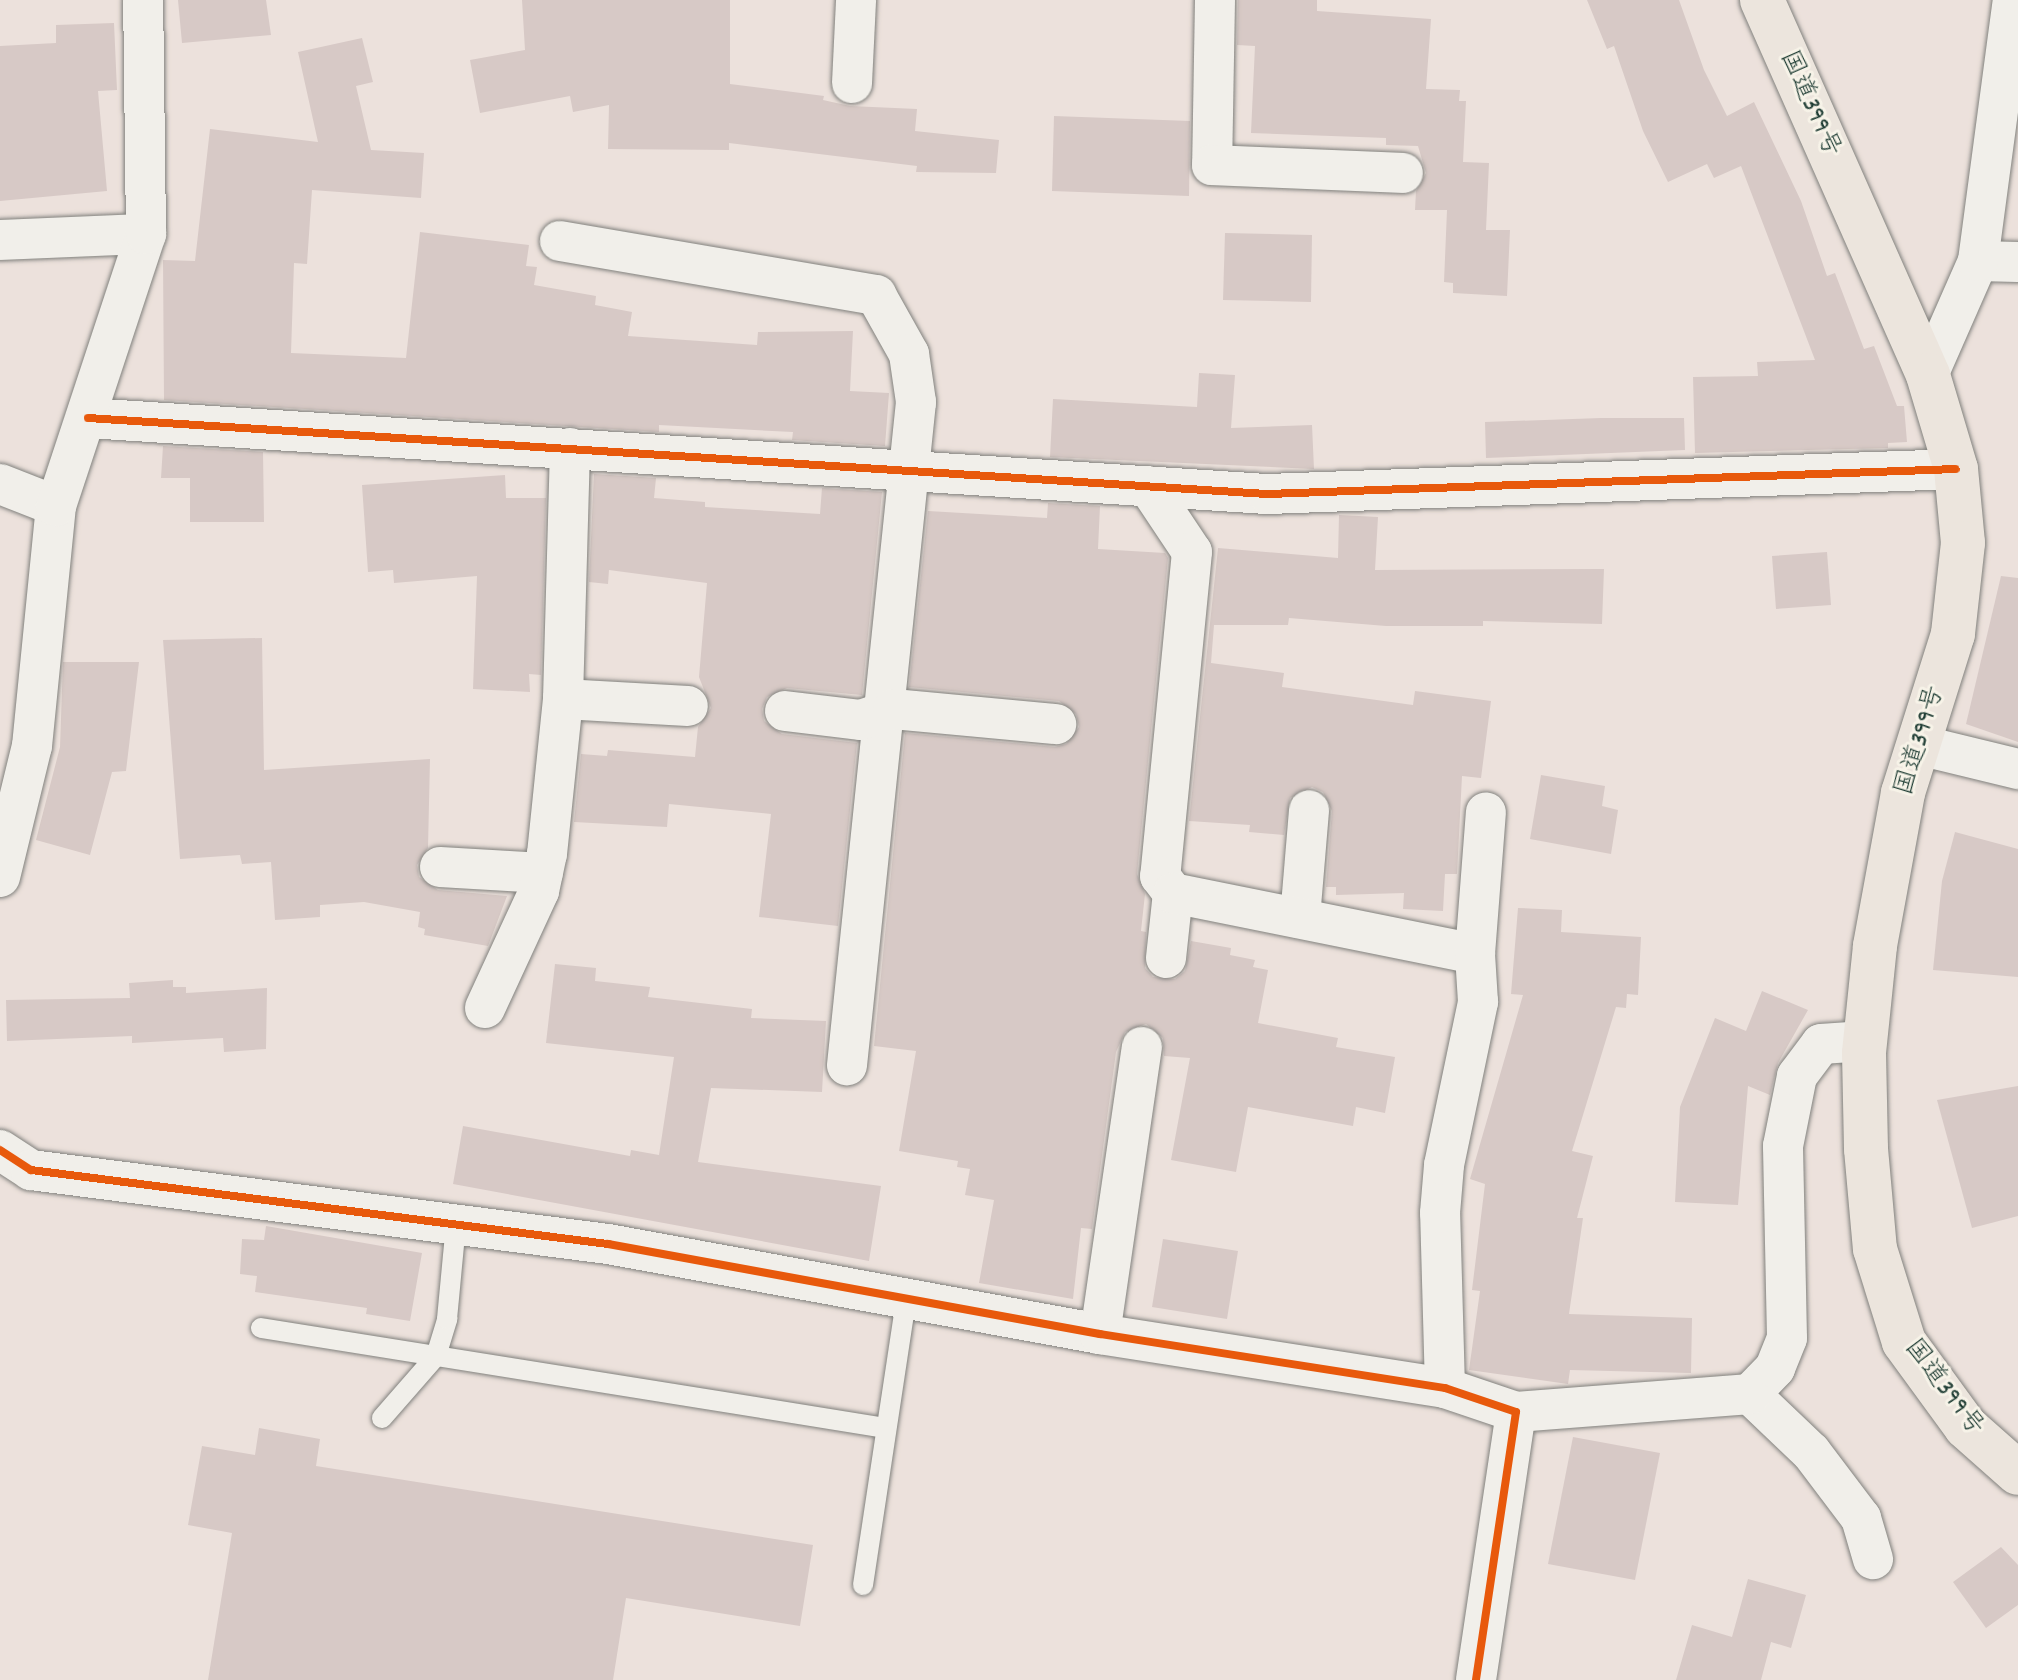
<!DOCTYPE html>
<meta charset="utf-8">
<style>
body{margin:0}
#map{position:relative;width:2018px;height:1680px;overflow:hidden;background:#ece1dc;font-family:Dekko,"Klee One",sans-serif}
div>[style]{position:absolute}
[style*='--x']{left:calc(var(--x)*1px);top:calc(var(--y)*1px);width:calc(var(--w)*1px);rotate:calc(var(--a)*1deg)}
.building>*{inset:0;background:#d7c9c6}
.roads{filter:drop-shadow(0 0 2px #81817d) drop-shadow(0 0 2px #81817d)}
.service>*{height:20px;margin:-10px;padding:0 10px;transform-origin:10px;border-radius:10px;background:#f1efea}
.minor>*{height:40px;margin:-20px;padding:0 20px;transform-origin:20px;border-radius:20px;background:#f1efea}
.trunk>*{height:44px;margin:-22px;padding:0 22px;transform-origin:22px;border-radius:22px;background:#ece5dd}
.cycleway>*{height:8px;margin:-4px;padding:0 4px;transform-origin:4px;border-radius:4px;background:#e8590c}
span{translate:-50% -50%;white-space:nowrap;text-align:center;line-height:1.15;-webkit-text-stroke:6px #f7f3e8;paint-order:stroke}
.street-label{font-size:26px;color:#1f3d34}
</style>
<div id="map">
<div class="building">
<i style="clip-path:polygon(178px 0,266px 0,271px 35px,182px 43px)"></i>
<i style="clip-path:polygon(522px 0,730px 0,730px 84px,824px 96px,823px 100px,850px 106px,917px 109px,915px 131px,999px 140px,996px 173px,916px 172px,917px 166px,729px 143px,729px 150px,608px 149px,609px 105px,573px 112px,570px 96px,480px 113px,470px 60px,525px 50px)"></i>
<i style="clip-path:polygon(1238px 0,1317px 0,1317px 11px,1431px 19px,1426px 89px,1460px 90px,1459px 101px,1466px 101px,1463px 162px,1489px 163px,1486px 230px,1510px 230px,1507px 296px,1453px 293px,1453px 283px,1444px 282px,1447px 210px,1415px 210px,1416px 191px,1426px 173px,1418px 146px,1386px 145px,1386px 138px,1251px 133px,1255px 46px,1237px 45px)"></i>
<i style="clip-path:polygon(1587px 0,1679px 0,1704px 70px,1727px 116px,1754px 102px,1801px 201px,1827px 276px,1835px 273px,1864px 349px,1874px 346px,1897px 406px,1904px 406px,1907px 442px,1888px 443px,1888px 448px,1695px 453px,1693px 377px,1758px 376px,1757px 362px,1815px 360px,1741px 166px,1714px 178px,1707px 164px,1668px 182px,1643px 131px,1614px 46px,1607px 49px)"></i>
<i style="clip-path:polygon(114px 23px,117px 90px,98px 91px,107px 191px,0 201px,0 46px,56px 43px,56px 25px)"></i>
<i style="clip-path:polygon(362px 38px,373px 82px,356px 86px,371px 150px,424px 153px,421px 198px,312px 190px,307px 264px,294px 263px,291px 353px,406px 358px,420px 232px,529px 245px,526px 266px,537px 267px,534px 285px,596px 296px,595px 305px,632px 312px,628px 336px,757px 345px,758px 332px,853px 331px,850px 391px,889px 393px,885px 446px,792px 440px,793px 432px,659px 425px,659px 432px,164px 400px,163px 260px,195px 261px,210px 129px,318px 142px,298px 52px)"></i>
<i style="clip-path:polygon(1054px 116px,1190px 121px,1189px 196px,1052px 191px)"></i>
<i style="clip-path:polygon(1225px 233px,1312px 235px,1311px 302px,1223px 300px)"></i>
<i style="clip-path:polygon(1199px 373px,1235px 375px,1231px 428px,1312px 425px,1314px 469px,1050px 457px,1053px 399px,1197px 407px)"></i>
<i style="clip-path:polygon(1601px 418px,1684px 418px,1685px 450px,1486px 458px,1485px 422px)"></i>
<i style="clip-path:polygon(163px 446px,263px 452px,264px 522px,190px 522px,190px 478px,161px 478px)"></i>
<i style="clip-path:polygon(594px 474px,656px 478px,654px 498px,705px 502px,705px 507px,820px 514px,822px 488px,882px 492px,862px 695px,787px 688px,767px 697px,762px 709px,764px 721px,782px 734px,857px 743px,838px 926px,759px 917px,771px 814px,669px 804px,667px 827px,574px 822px,581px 754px,607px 756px,608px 750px,695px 757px,698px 727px,711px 708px,699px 677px,707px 583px,609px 570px,608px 584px,589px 582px)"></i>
<i style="clip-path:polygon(505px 475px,506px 498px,546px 498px,541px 675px,529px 674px,530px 692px,473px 689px,477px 576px,394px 583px,393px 570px,368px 572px,362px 485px)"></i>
<i style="clip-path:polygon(1048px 503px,1100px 506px,1098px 549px,1165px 553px,1168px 558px,1137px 874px,1145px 894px,1141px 931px,1146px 932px,1145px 968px,1153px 977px,1175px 979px,1185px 971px,1191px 941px,1231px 948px,1230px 955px,1255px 960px,1253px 967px,1268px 970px,1258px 1023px,1338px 1038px,1336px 1047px,1395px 1057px,1385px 1113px,1356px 1107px,1353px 1126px,1248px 1107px,1236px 1172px,1171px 1160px,1190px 1058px,1164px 1056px,1163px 1038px,1146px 1024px,1125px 1032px,1116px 1052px,1092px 1229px,1081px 1228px,1073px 1299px,979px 1283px,994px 1200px,965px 1195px,970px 1169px,957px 1167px,958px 1161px,899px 1151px,916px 1051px,874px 1046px,905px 733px,1055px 747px,1066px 744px,1079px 727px,1076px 714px,1059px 701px,909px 687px,928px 511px,1047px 518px)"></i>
<i style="clip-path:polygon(1339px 515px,1378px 517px,1375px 570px,1604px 569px,1602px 624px,1483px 621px,1483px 626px,1386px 626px,1289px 618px,1288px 625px,1214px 625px,1211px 663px,1284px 673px,1282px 687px,1413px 705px,1415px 691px,1491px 701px,1481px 778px,1462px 776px,1457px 874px,1445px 874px,1443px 911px,1403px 909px,1404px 893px,1336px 895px,1336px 887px,1326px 887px,1332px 811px,1323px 792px,1312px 787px,1290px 798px,1284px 835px,1249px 832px,1250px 825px,1189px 821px,1218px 548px,1338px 558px)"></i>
<i style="clip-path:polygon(1827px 552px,1831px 605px,1776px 609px,1772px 556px)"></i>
<i style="clip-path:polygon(2001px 576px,2018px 578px,2018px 742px,1966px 724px)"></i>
<i style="clip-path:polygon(262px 638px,264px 770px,430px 759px,428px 848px,417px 865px,419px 877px,438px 890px,507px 896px,488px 946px,424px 935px,425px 929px,418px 927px,420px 912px,364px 902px,320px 905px,320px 917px,275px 920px,271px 862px,242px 864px,240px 855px,180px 859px,163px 640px)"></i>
<i style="clip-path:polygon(63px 662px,139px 662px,126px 771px,112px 772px,90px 855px,36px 840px,60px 747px)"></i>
<i style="clip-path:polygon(1541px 775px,1605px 786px,1602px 806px,1618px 810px,1611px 854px,1530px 839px)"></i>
<i style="clip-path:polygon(1955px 832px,2018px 849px,2018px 977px,1933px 970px,1942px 881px)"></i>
<i style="clip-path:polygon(1518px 908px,1562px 910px,1561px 932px,1641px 937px,1638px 995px,1627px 994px,1626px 1008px,1616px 1007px,1572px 1151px,1593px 1156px,1577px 1218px,1583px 1218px,1569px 1314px,1692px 1318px,1691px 1373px,1570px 1370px,1568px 1384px,1469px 1370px,1480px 1291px,1472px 1290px,1485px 1184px,1470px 1179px,1523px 995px,1511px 994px)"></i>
<i style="clip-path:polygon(555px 964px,596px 968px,595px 981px,650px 987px,648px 997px,752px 1009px,751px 1018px,826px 1021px,822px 1092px,711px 1088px,698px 1162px,881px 1186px,869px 1261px,453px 1184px,463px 1126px,630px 1156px,631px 1150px,659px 1155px,674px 1057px,546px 1043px)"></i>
<i style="clip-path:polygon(173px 980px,173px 987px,186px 987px,186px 993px,267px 988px,266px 1049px,224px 1052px,223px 1038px,132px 1043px,132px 1036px,7px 1041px,6px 1000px,130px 998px,129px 983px)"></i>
<i style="clip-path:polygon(1762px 991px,1808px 1010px,1778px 1063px,1770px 1095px,1748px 1086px,1738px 1205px,1675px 1202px,1680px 1107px,1715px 1018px,1746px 1031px)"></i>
<i style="clip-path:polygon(2018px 1086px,2018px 1216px,1972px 1228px,1937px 1100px)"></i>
<i style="clip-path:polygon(266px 1226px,422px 1253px,410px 1321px,366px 1314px,367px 1308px,255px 1292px,257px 1276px,240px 1274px,242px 1239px,264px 1240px)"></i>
<i style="clip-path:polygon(1163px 1239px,1238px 1251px,1227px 1319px,1152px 1307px)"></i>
<i style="clip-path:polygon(259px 1428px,320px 1439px,316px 1466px,813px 1545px,800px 1626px,626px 1598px,613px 1680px,208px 1680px,232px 1533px,188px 1525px,202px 1446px,255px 1455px)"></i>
<i style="clip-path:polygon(1573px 1437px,1660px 1453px,1635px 1580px,1548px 1564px)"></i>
<i style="clip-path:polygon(2001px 1547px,2018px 1565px,2018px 1605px,1986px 1628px,1953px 1582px)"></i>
<i style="clip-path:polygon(1748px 1579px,1806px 1595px,1791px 1648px,1771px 1642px,1761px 1680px,1676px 1680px,1692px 1625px,1732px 1637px)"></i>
</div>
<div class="roads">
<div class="service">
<i style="--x:261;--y:1328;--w:633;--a:9.09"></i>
<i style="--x:382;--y:1418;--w:82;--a:-48.9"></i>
<i style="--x:436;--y:1356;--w:39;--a:-73"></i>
<i style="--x:447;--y:1319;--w:95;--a:-84.6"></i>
<i style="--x:863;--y:1585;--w:289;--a:-81.4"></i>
</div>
<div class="minor">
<i style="--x:1215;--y:0;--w:165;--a:91"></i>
<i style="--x:1212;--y:165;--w:191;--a:2.4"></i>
<i style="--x:852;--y:83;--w:83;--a:-87.2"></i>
<i style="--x:0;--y:240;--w:146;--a:-2.4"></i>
<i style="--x:560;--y:241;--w:321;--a:9.7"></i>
<i style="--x:876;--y:295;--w:68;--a:60.8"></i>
<i style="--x:909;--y:354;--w:49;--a:81.7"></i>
<i style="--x:916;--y:402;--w:667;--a:95.94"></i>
<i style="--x:1978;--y:261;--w:40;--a:1.4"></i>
<i style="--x:1928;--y:375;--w:124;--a:-66.3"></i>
<i style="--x:1978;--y:261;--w:263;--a:-82.4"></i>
<i style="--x:88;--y:418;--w:1182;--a:3.69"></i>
<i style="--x:1268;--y:494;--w:688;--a:-2.08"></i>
<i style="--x:0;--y:484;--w:60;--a:21.4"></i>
<i style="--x:1148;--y:486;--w:79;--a:56.3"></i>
<i style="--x:1192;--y:552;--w:326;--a:95.6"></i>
<i style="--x:1160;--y:876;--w:21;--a:53"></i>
<i style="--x:563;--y:699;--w:125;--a:3.2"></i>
<i style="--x:785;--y:711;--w:77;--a:6.8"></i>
<i style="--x:861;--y:720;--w:34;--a:-19"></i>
<i style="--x:893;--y:709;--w:164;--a:5.3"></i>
<i style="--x:1919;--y:745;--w:102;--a:13.6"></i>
<i style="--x:440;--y:867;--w:103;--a:3.3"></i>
<i style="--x:0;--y:877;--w:135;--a:-76.3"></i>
<i style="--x:32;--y:746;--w:241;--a:-84.3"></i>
<i style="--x:56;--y:506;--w:287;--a:-71.7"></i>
<i style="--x:146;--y:234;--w:234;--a:-90.7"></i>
<i style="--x:1300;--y:918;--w:108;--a:-85.2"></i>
<i style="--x:1166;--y:958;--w:65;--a:-83.9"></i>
<i style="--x:1173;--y:893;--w:308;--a:11.4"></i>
<i style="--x:485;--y:1008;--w:129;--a:-65.2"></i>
<i style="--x:539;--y:891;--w:38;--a:-78"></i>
<i style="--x:547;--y:854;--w:156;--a:-84.1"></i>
<i style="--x:563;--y:699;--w:251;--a:-88.4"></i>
<i style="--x:0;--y:1150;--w:37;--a:33"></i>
<i style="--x:31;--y:1170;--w:582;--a:7.31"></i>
<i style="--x:608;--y:1244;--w:500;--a:10.37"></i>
<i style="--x:1100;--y:1334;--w:349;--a:8.9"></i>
<i style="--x:1445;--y:1388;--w:75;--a:18.7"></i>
<i style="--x:1516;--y:1412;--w:271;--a:98.5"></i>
<i style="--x:1100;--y:1334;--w:290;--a:-81.7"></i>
<i style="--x:1445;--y:1388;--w:175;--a:-91.6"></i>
<i style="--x:1440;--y:1213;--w:48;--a:-85.2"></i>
<i style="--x:1444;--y:1165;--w:167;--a:-78.2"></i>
<i style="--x:1478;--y:1002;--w:48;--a:-93.6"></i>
<i style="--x:1475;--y:954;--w:142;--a:-85.6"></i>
<i style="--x:1750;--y:1394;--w:84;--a:43.6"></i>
<i style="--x:1811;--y:1452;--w:83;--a:52.9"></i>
<i style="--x:1861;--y:1518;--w:43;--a:73.7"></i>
<i style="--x:1516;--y:1412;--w:235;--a:-4.4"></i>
<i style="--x:1750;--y:1394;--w:36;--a:-46"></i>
<i style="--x:1775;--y:1368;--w:32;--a:-68"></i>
<i style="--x:1787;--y:1338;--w:192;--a:-91.2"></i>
<i style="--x:1783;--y:1146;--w:71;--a:-78.7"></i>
<i style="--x:1797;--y:1076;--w:40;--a:-53"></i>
<i style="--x:1821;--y:1044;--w:44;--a:-3.9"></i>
</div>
<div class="trunk">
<i style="--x:1762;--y:0;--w:410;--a:66.1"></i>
<i style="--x:1928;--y:375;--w:98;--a:73.4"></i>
<i style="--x:1956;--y:469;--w:74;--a:84.6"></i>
<i style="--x:1963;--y:543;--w:92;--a:96.3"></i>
<i style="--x:1953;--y:634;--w:167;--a:107.5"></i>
<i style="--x:1903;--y:793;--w:156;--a:100.4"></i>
<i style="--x:1875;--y:946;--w:108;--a:95.9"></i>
<i style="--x:1864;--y:1053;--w:96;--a:88.8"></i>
<i style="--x:1866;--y:1149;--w:100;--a:84.9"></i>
<i style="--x:1875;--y:1249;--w:97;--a:72.7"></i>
<i style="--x:1904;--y:1342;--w:105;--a:53.9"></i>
<i style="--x:1966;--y:1427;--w:69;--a:41.5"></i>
</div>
</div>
<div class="cycleway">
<i style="--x:88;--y:418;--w:1182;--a:3.69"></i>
<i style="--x:1268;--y:494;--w:688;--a:-2.08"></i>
<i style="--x:0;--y:1150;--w:37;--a:33"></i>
<i style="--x:31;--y:1170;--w:582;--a:7.31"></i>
<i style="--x:608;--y:1244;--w:500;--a:10.37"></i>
<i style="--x:1100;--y:1334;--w:349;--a:8.9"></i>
<i style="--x:1445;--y:1388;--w:75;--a:18.7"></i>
<i style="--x:1516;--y:1412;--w:271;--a:98.5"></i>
</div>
<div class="street-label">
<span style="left:1809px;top:104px;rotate:66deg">国道399号</span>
<span style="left:1921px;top:741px;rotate:-73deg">国道399号</span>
<span style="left:1943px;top:1388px;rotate:53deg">国道399号</span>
</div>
</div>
